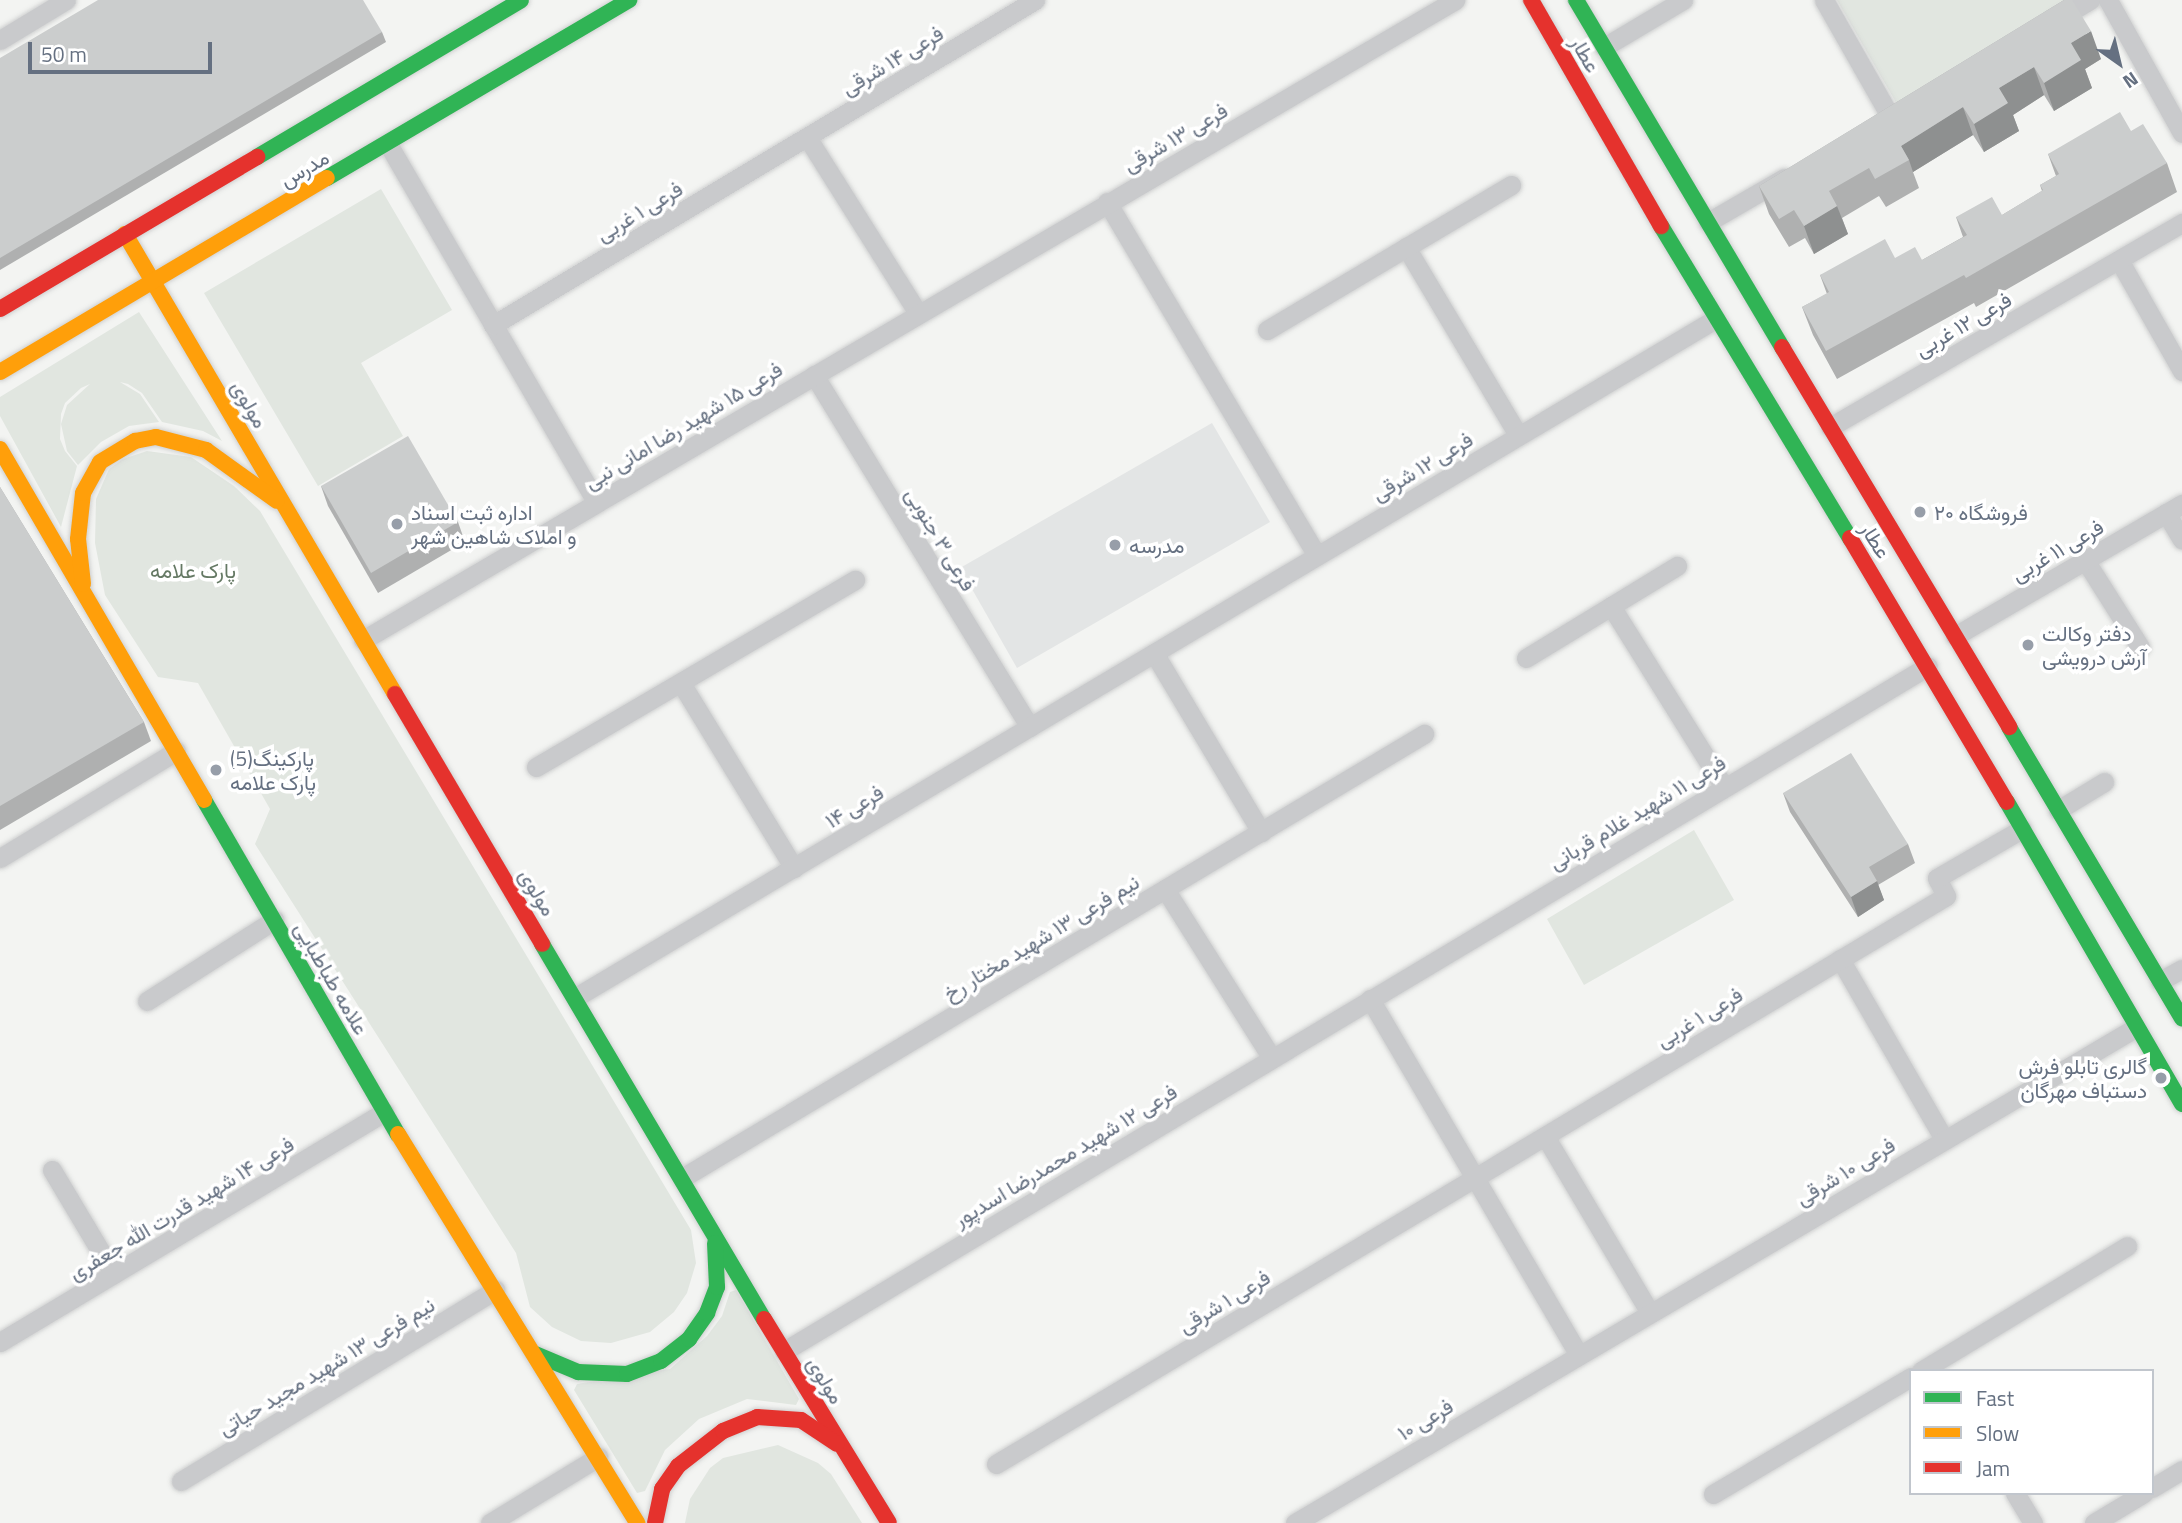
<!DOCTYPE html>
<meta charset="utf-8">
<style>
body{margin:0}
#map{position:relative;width:2182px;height:1523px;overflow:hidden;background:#f3f4f2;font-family:"Titillium Web",Vazirmatn,sans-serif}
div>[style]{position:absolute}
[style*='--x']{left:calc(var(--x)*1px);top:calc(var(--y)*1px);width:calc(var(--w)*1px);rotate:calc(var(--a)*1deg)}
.built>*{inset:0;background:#e3e5e5}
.green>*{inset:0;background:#e1e6e0}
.roads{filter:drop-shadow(0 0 2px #cfd0d0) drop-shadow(0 0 2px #cfd0d0)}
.street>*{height:19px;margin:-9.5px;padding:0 9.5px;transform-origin:9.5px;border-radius:9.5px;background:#c9cacc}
.fast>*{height:16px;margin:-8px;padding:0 8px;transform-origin:8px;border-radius:8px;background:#30b455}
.slow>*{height:16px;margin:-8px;padding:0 8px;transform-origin:8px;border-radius:8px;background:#ff9f0a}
.jam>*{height:16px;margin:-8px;padding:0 8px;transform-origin:8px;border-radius:8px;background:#e5322d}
.wall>*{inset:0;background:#afb0b0}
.shaded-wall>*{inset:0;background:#8e9090}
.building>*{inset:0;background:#cbcdcd}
.dots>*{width:19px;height:19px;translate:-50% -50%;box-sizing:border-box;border:4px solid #fff;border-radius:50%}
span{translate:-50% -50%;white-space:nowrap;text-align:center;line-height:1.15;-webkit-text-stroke:7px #fff;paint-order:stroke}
.street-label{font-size:21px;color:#657081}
.poi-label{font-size:21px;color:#657081}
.left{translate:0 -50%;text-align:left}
.right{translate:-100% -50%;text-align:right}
.park-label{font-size:21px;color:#657964}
.legend{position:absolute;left:1909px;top:1369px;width:245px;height:126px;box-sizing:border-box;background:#fff;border:2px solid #c1c6cd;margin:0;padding:9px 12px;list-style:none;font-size:21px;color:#657081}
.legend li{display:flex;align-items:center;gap:14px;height:35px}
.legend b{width:35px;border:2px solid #c1c6cd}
.north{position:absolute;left:2084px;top:28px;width:70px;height:70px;-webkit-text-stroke:5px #fff;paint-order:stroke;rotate:146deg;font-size:19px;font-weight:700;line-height:28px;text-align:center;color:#657081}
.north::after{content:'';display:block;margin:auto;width:24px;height:32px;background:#657081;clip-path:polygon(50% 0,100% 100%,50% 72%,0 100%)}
.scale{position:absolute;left:28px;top:42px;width:184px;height:32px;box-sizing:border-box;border:4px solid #657081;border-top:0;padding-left:9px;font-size:21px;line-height:24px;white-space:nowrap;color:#657081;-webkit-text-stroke:5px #fff;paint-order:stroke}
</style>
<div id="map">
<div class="built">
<i style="clip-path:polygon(1212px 423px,1270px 522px,1017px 668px,960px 568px)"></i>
</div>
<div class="green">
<i style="clip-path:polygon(1837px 0,2070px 0,1898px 106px)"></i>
<i style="clip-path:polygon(381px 189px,452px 310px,361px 363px,403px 436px,318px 486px,204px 293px)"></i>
<i style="clip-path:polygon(139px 312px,222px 441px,203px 431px,162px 422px,142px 393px,128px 384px,120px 382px,140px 394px,159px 422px,129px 426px,101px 442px,78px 465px,67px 451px,61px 424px,67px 405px,90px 384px,81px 388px,65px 403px,61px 414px,60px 439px,65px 451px,77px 466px,61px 527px,0 416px,0 397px)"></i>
<i style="clip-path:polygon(147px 451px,191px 457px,234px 486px,260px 511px,691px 1230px,696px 1263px,687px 1293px,674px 1312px,650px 1332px,611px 1343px,581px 1341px,552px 1327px,530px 1307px,516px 1253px,255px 844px,270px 809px,198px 683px,158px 677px,105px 595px,95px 543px,96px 499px,109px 469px,123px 459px)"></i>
<i style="clip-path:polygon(1694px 830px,1734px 900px,1584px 985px,1547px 919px)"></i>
<i style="clip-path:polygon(736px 1290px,799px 1399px,796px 1405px,747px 1399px,699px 1419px,665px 1450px,645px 1491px,637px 1493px,574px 1390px,577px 1384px,670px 1369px,707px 1336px,722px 1316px,730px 1292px)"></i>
<i style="clip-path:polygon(778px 1445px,818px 1463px,831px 1474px,862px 1523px,685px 1523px,690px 1499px,710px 1468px,723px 1458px)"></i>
</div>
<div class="roads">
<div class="street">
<i style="--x:1824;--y:0;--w:133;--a:60.4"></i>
<i style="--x:2108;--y:0;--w:152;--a:60.9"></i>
<i style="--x:2055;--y:21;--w:41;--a:-31"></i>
<i style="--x:0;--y:40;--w:77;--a:-31.2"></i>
<i style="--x:1604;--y:47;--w:92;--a:-30.7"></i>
<i style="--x:807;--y:137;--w:208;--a:57.8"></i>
<i style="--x:388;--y:144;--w:415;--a:59.8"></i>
<i style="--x:1107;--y:202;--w:411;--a:59.3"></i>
<i style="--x:1708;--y:222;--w:88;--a:-30.1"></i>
<i style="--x:1406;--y:247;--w:219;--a:59.2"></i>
<i style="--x:2119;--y:260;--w:128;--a:60.4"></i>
<i style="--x:493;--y:325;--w:632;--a:-30.95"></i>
<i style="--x:1267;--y:330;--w:284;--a:-30.7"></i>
<i style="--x:814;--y:375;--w:413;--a:58.5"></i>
<i style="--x:1830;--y:427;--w:407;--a:-30.1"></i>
<i style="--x:2166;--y:513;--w:31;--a:59"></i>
<i style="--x:2085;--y:560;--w:103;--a:57.7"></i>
<i style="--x:1611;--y:606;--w:213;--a:58"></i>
<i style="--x:1955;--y:636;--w:263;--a:-30.2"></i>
<i style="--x:363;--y:640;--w:1266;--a:-30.37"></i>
<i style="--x:1154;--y:653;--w:209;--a:59.1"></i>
<i style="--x:1526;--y:658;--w:177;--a:-31.4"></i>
<i style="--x:681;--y:683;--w:217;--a:58.6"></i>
<i style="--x:536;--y:767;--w:370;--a:-30.4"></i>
<i style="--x:2058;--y:810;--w:54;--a:-31.3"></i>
<i style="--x:0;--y:858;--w:206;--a:-31.3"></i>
<i style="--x:1165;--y:889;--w:200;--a:57.7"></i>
<i style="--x:1840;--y:959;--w:208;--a:60"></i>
<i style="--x:2160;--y:981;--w:25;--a:-29"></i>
<i style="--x:576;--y:997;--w:1326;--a:-30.76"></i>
<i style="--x:1370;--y:999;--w:413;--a:59.6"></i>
<i style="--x:147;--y:1001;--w:151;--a:-32.5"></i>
<i style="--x:1545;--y:1136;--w:206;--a:59.3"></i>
<i style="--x:52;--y:1170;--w:121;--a:59.2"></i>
<i style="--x:682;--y:1178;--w:865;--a:-30.9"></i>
<i style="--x:0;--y:1342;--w:448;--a:-30.9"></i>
<i style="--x:784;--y:1351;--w:1333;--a:-30.91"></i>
<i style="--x:1921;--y:1371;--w:241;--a:-31.2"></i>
<i style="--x:996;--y:1464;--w:1107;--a:-30.87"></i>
<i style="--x:1946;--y:896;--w:20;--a:-117"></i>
<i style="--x:1937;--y:878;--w:98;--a:-30"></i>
<i style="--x:181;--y:1481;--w:368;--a:-31.3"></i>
<i style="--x:2152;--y:1488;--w:35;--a:-31"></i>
<i style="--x:2015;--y:1493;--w:35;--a:59"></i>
<i style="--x:1713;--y:1494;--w:230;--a:-30.6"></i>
<i style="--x:490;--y:1523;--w:127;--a:-31.4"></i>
<i style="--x:1295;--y:1523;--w:975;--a:-30.51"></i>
<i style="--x:2094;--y:1523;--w:58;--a:-31"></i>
</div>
<div class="fast">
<i style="--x:1576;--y:0;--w:404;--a:59.3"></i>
<i style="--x:257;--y:157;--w:307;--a:-30.7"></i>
<i style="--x:327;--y:178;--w:351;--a:-30.5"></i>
<i style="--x:1661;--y:226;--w:365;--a:58.8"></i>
<i style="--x:2009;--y:727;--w:339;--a:59.3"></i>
<i style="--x:204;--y:800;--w:386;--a:59.9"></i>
<i style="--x:2007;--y:802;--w:349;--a:59.9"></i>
<i style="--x:542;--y:944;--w:436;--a:59.4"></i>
<i style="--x:535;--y:1354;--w:47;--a:22.7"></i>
<i style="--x:578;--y:1372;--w:49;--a:2.3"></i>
<i style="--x:627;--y:1374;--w:36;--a:-21"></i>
<i style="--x:661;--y:1361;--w:36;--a:-38"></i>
<i style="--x:689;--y:1339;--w:32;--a:-55"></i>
<i style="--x:707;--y:1313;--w:28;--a:-69"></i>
<i style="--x:717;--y:1287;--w:44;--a:-92.6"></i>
</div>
<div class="slow">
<i style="--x:125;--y:234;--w:533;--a:59.59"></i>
<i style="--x:0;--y:372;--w:380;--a:-30.7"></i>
<i style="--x:0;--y:449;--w:406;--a:59.8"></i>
<i style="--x:83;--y:584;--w:45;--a:-96.3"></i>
<i style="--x:78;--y:539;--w:46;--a:-83.8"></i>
<i style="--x:83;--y:493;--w:35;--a:-61"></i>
<i style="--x:100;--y:462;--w:41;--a:-31"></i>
<i style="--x:135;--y:441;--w:21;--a:-11"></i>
<i style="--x:156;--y:437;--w:52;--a:14.6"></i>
<i style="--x:206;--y:450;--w:87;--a:35.7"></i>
<i style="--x:398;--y:1134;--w:457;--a:58.4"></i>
</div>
<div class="jam">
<i style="--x:1531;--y:0;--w:261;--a:60.1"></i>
<i style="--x:0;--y:309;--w:299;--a:-30.6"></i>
<i style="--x:1782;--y:347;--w:443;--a:59.1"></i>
<i style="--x:1850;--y:538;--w:307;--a:59.3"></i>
<i style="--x:395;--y:694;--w:290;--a:59.5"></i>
<i style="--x:764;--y:1319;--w:239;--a:58.5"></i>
<i style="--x:655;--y:1523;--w:35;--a:-78"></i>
<i style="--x:662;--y:1489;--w:28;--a:-55"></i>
<i style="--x:678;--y:1466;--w:57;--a:-37.9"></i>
<i style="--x:723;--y:1431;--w:37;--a:-22"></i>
<i style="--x:757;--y:1417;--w:44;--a:3.9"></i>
<i style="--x:801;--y:1420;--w:43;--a:33.7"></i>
</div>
</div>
<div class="wall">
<i style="clip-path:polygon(2064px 0,2101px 59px,2085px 69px,2092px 88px,2054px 111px,2044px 95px,2013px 115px,2019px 131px,1984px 152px,1973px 135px,1913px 172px,1919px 188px,1886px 207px,1879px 196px,1842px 218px,1848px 234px,1814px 254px,1805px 238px,1789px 247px,1769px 214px,1759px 186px)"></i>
<i style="clip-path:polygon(382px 32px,386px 42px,0 270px,0 58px)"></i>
<i style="clip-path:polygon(2131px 131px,2167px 163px,2177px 192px,1976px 307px,1974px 303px,1837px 379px,1813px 335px,1802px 307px,1827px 294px,1820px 275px,1895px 258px,1922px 260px,1963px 237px,1956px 217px,2002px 215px,2042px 191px,2040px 185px,2056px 176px,2048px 154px)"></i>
<i style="clip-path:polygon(321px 486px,458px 522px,465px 542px,378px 593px,328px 506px)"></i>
<i style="clip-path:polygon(0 487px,144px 722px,151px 741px,0 830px)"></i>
<i style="clip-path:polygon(1783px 793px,1908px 844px,1915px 863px,1878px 885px,1884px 900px,1858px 917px,1790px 812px)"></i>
</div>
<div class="shaded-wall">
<i style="clip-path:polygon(2091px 31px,2101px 59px,2085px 69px,2092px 88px,2054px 111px,2044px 83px,2071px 43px)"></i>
<i style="clip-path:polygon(2034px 67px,2044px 95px,2013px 115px,2019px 131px,1984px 152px,1974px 124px,1999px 88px)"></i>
<i style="clip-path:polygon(1963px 107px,1973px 135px,1913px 172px,1909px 160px,1901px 146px)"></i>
<i style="clip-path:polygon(1837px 206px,1848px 234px,1814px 254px,1804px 226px)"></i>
<i style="clip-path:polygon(1877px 881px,1884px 900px,1858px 917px,1851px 897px)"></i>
</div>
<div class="building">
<i style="clip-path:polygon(98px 0,363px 0,382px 32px,0 258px,0 58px)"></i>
<i style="clip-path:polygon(2064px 0,2072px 0,2091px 31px,2071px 43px,2081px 60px,2044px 83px,2034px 67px,1999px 88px,2008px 103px,1974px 124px,1963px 107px,1901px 146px,1909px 160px,1875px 179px,1869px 168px,1829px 191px,1837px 206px,1804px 226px,1794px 210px,1779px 219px,1759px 186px)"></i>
<i style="clip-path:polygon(2120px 112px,2131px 131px,2143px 124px,2167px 163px,1966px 278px,1964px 275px,1826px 351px,1802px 307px,1829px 292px,1820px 275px,1885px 239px,1895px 258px,1915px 247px,1922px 260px,1967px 235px,1956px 217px,1992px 197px,2002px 215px,2043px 190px,2040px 185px,2059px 174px,2048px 154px)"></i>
<i style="clip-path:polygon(408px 436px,458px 522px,371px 573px,321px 486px)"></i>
<i style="clip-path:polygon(0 487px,144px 722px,0 806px)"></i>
<i style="clip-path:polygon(1851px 753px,1908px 844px,1869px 867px,1877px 881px,1851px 897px,1783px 793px)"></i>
</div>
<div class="dots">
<i style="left:1920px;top:512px;background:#979ea9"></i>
<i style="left:397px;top:524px;background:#979ea9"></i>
<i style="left:1115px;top:545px;background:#979ea9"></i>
<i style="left:2028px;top:645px;background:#979ea9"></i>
<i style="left:216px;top:770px;background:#979ea9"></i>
<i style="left:2161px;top:1078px;background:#979ea9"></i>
</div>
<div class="street-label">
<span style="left:1586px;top:54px;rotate:60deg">عطار</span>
<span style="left:892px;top:60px;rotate:-31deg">فرعی ۱۴ شرقی</span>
<span style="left:1175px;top:137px;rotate:-30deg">فرعی ۱۳ شرقی</span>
<span style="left:304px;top:168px;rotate:-30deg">مدرس</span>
<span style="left:639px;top:211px;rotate:-31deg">فرعی ۱ غربی</span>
<span style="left:1963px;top:324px;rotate:-30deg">فرعی ۱۲ غربی</span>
<span style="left:250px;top:404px;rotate:60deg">مولوی</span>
<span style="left:683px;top:425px;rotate:-31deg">فرعی ۱۵ شهید رضا امانی نبی</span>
<span style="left:1422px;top:466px;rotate:-31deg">فرعی ۱۲ شرقی</span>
<span style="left:941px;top:539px;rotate:59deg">فرعی ۳ جنوبی</span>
<span style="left:1876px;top:540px;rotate:58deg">عطار</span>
<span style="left:2057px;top:550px;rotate:-30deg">فرعی ۱۱ غربی</span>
<span style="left:854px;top:806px;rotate:-31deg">فرعی ۱۴</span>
<span style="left:1637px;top:812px;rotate:-31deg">فرعی ۱۱ شهید غلام قربانی</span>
<span style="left:538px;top:892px;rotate:59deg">مولوی</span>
<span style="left:1041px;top:937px;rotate:-31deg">نیم فرعی ۱۳ شهید مختار رخ</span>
<span style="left:332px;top:978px;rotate:60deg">علامه طباطبایی</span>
<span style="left:1699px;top:1017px;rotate:-31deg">فرعی ۱ غربی</span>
<span style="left:1065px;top:1155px;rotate:-31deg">فرعی ۱۲ شهید محمدرضا اسدپور</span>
<span style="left:1845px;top:1171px;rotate:-31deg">فرعی ۱۰ شرقی</span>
<span style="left:181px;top:1208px;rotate:-31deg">فرعی ۱۴ شهید قدرت الله جعفری</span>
<span style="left:1224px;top:1301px;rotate:-31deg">فرعی ۱ شرقی</span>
<span style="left:326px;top:1366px;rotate:-31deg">نیم فرعی ۱۳ شهید مجید حیاتی</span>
<span style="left:826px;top:1380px;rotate:59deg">مولوی</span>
<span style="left:1425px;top:1419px;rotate:-31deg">فرعی ۱۰</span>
</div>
<div class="poi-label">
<span class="left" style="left:411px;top:524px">اداره ثبت اسناد<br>و املاک شاهین شهر</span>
<span class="left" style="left:1934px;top:512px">فروشگاه ۲۰</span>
<span class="left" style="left:1129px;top:545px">مدرسه</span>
<span class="left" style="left:2042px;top:645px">دفتر وکالت<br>آرش درویشی</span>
<span class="left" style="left:230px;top:770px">پارکینگ(5)<br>پارک علامه</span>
<span class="right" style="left:2147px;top:1078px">گالری تابلو فرش<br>دستباف مهرگان</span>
</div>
<div class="park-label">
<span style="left:193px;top:570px">پارک علامه</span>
</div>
<ul class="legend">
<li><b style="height:9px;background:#30b455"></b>Fast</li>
<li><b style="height:9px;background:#ff9f0a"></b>Slow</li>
<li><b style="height:9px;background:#e5322d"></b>Jam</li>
</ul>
<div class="north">N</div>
<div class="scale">50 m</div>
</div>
